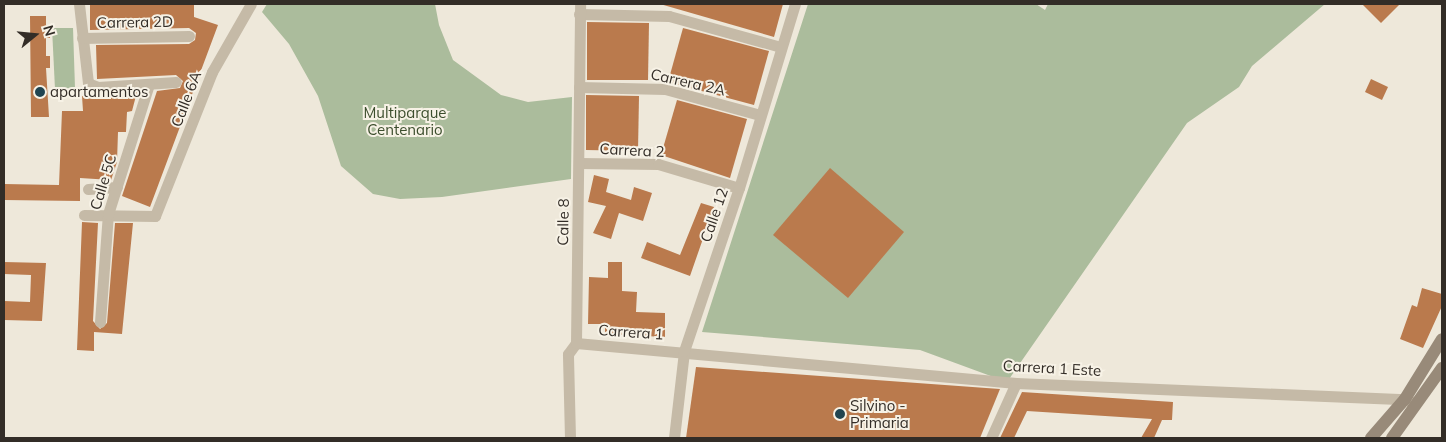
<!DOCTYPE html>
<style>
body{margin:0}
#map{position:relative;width:1446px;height:442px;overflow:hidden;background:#eee8da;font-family:Mulish,sans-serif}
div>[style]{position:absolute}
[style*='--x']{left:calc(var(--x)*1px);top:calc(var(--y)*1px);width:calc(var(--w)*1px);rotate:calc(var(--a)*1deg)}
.green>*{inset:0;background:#abbc9c}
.building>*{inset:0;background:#ba7a4d}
.street>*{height:11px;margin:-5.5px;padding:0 5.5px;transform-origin:5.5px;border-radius:5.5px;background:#c5baa7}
.secondary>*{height:12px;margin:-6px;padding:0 6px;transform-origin:6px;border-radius:6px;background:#988a79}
.dots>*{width:14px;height:14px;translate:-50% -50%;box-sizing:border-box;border:2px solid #f7f2e6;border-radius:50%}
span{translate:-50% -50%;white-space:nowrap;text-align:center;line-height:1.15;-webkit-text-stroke:4px #f7f2e6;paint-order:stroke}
.street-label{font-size:15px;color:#332d27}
.poi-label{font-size:15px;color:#332d27}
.left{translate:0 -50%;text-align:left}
.park-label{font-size:15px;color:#3c4e2d}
.frame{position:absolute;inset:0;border:5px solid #332d27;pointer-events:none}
.north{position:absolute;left:10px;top:10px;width:50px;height:50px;-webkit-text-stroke:4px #f7f2e6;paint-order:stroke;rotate:73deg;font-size:14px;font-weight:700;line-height:20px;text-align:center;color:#332d27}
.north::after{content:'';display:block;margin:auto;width:18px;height:22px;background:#332d27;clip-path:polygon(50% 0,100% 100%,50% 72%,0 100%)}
</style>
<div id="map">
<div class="green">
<i style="clip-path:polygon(267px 4px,435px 4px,439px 25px,453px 60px,501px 95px,528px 102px,572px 97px,571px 179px,442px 197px,400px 199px,373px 194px,341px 166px,318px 96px,289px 44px,262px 12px)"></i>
<i style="clip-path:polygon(808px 4px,1036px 4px,1045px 10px,1048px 4px,1325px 4px,1252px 66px,1239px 87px,1187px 123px,1007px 382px,920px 350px,702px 332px)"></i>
<i style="clip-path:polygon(52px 28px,73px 28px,75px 88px,55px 89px)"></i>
</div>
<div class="building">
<i style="clip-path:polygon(90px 4px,194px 4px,194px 17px,218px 25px,150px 207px,122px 196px,157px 91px,180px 88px,183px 81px,176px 75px,97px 79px,96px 45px,189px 44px,195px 40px,196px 33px,189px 28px,90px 30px)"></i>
<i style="clip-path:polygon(660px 4px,783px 4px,774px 37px)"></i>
<i style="clip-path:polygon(1362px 4px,1400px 4px,1381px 23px)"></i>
<i style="clip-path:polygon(30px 16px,46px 16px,46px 25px,49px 25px,50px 38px,46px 38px,46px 56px,50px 56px,50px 68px,46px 68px,49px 117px,31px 117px)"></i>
<i style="clip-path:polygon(587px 22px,649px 23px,648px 80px,587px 80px)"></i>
<i style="clip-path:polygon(683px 28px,769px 51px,754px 105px,668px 82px)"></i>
<i style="clip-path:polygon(1371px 79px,1388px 87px,1382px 100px,1365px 92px)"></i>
<i style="clip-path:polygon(137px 92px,132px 111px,127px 112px,126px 132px,118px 132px,117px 162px,111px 180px,80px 178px,80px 201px,4px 200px,4px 184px,59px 185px,62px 111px,83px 111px,82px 96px)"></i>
<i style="clip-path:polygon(586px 95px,639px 96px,638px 151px,586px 150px)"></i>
<i style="clip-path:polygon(677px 100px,747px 119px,730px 178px,661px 155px)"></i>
<i style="clip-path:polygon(830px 168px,904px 232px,848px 298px,773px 235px)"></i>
<i style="clip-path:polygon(594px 175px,609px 179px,606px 192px,631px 200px,634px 187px,652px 193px,643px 221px,619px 213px,611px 239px,593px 233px,606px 206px,588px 202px)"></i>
<i style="clip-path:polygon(701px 203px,714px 207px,690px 276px,641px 258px,647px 242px,680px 255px)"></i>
<i style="clip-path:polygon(82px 222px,98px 223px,93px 321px,100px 329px,107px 323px,115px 223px,133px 223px,122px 334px,94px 332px,94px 351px,77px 350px)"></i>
<i style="clip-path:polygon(4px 262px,46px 263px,42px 321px,4px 320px,4px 301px,30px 302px,31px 275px,4px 274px)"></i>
<i style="clip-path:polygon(608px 262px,622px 262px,622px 291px,637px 292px,636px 312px,665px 313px,665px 337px,605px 334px,605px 324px,588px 324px,589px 277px,608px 278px)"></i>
<i style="clip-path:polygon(1422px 288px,1442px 294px,1442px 306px,1423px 348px,1400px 339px,1412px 305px,1417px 307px)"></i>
<i style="clip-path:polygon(696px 367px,1000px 389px,980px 438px,686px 438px)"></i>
<i style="clip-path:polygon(1022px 392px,1173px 402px,1172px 420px,1162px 420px,1154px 438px,1141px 438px,1152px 419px,1027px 411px,1014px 438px,1000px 438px)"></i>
</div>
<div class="street">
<i style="--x:79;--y:4;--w:80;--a:83.5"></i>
<i style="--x:88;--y:83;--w:11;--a:22"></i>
<i style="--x:98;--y:87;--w:78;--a:-3.7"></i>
<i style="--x:579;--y:14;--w:90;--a:1.3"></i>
<i style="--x:669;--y:16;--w:116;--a:15.5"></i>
<i style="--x:82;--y:38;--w:107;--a:-1.1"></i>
<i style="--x:579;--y:87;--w:86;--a:1.3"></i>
<i style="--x:665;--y:89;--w:98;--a:15.3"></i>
<i style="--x:579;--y:163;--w:79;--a:0.7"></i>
<i style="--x:658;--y:164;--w:84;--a:16.5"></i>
<i style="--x:88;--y:189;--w:29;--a:-4"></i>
<i style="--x:84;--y:215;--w:71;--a:0.8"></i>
<i style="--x:155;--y:216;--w:155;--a:-68.4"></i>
<i style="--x:212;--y:72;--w:78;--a:-60.2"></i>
<i style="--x:100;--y:322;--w:108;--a:-85.8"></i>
<i style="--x:108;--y:214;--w:136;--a:-72.5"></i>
<i style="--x:576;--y:343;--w:442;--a:5.2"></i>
<i style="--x:1016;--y:383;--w:389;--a:2.4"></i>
<i style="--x:1405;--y:399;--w:8;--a:23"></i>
<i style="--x:570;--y:438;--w:84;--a:-91.4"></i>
<i style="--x:568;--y:354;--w:14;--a:-54"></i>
<i style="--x:576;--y:343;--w:339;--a:-89.3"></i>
<i style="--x:674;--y:438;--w:88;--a:-83.4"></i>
<i style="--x:684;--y:351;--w:172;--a:-71.4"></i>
<i style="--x:739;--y:188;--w:192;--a:-73.1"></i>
<i style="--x:991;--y:438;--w:60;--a:-65.6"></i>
</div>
<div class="secondary">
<i style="--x:1371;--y:438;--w:52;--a:-48.9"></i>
<i style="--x:1405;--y:399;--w:70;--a:-58.3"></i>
<i style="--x:1392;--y:438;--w:86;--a:-54.5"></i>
</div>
<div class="dots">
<i style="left:40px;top:92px;background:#214450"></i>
<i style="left:840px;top:414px;background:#214450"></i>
</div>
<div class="street-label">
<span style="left:135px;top:22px;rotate:-1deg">Carrera 2D</span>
<span style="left:688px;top:82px;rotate:13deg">Carrera 2A</span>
<span style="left:186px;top:99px;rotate:-69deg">Calle 6A</span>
<span style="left:632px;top:150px;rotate:3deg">Carrera 2</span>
<span style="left:103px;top:182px;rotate:-73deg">Calle 5C</span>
<span style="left:714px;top:215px;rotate:-71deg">Calle 12</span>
<span style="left:563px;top:222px;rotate:-89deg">Calle 8</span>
<span style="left:631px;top:332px;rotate:4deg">Carrera 1</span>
<span style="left:1052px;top:368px;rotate:3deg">Carrera 1 Este</span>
</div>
<div class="poi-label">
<span class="left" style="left:50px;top:92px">apartamentos</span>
<span class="left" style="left:850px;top:414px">Silvino -<br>Primaria</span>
</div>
<div class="park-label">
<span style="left:405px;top:121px">Multiparque<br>Centenario</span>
</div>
<div class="frame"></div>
<div class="north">N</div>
</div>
